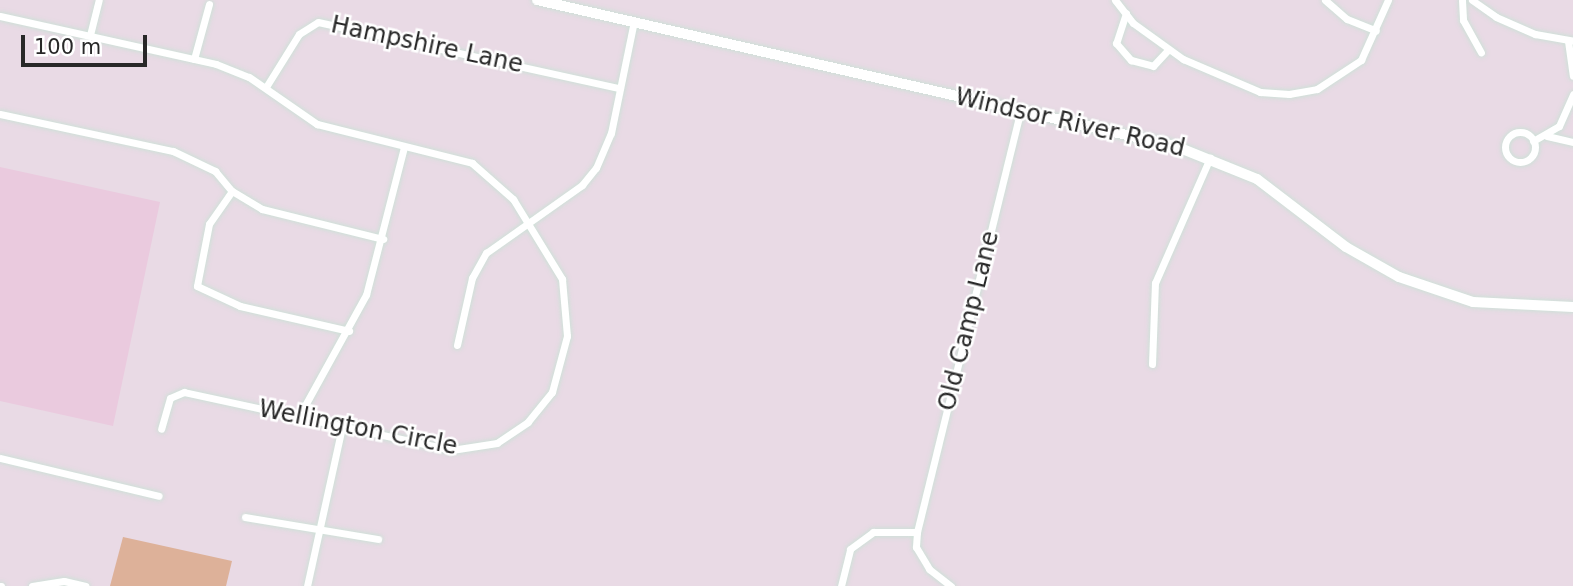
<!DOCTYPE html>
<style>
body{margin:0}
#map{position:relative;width:1573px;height:586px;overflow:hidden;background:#e9dae5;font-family:"DejaVu Sans",sans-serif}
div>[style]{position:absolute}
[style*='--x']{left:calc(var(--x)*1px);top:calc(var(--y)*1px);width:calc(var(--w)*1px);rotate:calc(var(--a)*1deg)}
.education>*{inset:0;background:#eacade}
.green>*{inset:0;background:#ddb199}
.roads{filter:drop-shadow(0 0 2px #cfe0d8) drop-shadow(0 0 2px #cfe0d8)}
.street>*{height:7px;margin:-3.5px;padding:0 3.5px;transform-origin:3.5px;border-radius:3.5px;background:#fff}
.street>.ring{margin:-3.5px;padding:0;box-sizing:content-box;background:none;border:7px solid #fff;border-radius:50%}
.secondary>*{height:10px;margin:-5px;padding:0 5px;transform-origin:5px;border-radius:5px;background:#fff}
span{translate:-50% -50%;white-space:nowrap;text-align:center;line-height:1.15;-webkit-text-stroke:5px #fff;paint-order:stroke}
.street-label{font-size:24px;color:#282828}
.scale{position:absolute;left:21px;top:35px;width:126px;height:32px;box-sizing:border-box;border:4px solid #282828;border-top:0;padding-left:9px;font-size:21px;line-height:24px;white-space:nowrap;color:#282828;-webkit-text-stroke:5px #fff;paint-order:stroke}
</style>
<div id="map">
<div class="education">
<i style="clip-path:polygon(0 167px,160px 202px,113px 426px,0 401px)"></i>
</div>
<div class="green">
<i style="clip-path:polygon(123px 537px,232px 561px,226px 586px,110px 586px)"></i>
</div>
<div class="roads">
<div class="street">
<i style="--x:1115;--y:0;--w:29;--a:52"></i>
<i style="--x:1133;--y:23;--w:62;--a:35.8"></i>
<i style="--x:1183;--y:59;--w:84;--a:23.2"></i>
<i style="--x:1260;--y:92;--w:29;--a:4"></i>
<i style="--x:1289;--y:94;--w:28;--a:-10"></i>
<i style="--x:1317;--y:89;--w:53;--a:-33.4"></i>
<i style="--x:1361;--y:60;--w:66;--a:-65.8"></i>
<i style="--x:1325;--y:0;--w:29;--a:41"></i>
<i style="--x:1347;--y:19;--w:31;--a:22"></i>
<i style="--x:1462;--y:0;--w:20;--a:87"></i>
<i style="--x:1463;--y:20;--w:37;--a:61"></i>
<i style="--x:1472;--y:0;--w:29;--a:35"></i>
<i style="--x:1496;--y:17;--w:43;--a:23.6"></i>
<i style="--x:1535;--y:34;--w:39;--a:10"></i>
<i style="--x:1126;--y:13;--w:32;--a:108"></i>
<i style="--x:1116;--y:43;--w:23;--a:49"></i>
<i style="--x:1131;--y:60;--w:23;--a:15"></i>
<i style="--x:1153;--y:66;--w:23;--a:-47"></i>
<i style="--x:0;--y:16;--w:221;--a:12.5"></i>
<i style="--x:216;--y:64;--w:35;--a:22"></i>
<i style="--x:249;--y:77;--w:83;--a:34.7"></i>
<i style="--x:317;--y:124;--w:160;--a:14.1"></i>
<i style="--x:472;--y:163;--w:55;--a:41.3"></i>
<i style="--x:513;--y:199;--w:94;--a:58.5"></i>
<i style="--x:562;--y:279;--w:57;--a:85"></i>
<i style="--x:567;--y:336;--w:58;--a:105"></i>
<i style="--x:552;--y:392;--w:38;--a:129"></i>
<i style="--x:528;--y:422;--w:37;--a:146"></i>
<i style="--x:497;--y:443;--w:46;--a:171.2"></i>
<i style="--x:452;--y:450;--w:274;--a:-167.8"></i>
<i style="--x:184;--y:392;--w:15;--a:157"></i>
<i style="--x:170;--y:398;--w:32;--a:106"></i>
<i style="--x:90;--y:35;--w:36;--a:-76"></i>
<i style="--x:1568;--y:41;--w:35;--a:82"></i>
<i style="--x:194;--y:59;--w:57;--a:-74.7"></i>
<i style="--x:266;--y:87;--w:62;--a:-58.1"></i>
<i style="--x:299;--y:34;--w:22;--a:-32"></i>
<i style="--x:318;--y:22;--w:308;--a:12.4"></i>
<i style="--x:0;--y:114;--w:177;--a:12.1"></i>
<i style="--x:173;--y:151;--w:47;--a:25.5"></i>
<i style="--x:215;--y:171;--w:26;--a:50"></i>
<i style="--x:232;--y:191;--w:35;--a:31"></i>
<i style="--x:262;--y:209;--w:125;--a:13.9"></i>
<i class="ring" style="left:1505px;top:132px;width:23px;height:23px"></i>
<i style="--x:1547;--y:136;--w:27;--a:13"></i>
<i style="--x:1533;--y:141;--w:30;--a:-30"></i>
<i style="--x:1559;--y:126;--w:35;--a:-66"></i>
<i style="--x:232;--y:191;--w:40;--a:124.9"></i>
<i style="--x:209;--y:224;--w:63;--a:101"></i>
<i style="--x:197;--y:286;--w:47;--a:24.9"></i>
<i style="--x:240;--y:306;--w:112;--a:12.9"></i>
<i style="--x:457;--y:345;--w:69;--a:-77.4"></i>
<i style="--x:472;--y:278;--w:29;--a:-61"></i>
<i style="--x:486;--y:253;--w:118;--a:-35.3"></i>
<i style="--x:582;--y:185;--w:22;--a:-51"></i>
<i style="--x:596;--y:168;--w:38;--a:-67"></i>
<i style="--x:611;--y:133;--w:114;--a:-78.4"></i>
<i style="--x:1152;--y:364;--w:81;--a:-87.9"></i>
<i style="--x:1155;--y:283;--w:137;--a:-66.3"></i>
<i style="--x:298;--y:418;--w:141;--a:-61.1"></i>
<i style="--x:366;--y:295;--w:153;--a:-75.6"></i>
<i style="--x:0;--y:458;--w:163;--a:13.4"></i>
<i style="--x:245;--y:517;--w:135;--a:9.4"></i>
<i style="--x:917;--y:532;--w:15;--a:94"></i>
<i style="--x:916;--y:547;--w:26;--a:59"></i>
<i style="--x:929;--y:569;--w:28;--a:38"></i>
<i style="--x:0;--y:586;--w:1;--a:0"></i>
<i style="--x:32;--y:586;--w:32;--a:-9"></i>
<i style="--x:64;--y:581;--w:22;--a:13"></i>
<i style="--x:307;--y:586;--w:163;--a:-77.6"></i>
<i style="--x:841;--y:586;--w:38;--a:-76"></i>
<i style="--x:850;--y:549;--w:29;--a:-36"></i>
<i style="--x:873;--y:532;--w:44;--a:0"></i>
<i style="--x:917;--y:532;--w:435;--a:-76.2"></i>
</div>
<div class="secondary">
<i style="--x:537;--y:0;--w:654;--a:12.89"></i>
<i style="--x:1175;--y:146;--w:88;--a:21.9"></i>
<i style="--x:1257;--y:179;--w:112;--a:37.4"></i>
<i style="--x:1346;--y:247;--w:61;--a:29.5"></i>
<i style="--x:1399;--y:277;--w:78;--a:18.7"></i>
<i style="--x:1473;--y:302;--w:100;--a:2.9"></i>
</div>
</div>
<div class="street-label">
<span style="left:427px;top:45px;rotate:12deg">Hampshire Lane</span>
<span style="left:1070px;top:123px;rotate:13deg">Windsor River Road</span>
<span style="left:969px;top:321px;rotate:-76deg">Old Camp Lane</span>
<span style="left:358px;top:428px;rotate:11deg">Wellington Circle</span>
</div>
<div class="scale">100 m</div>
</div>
